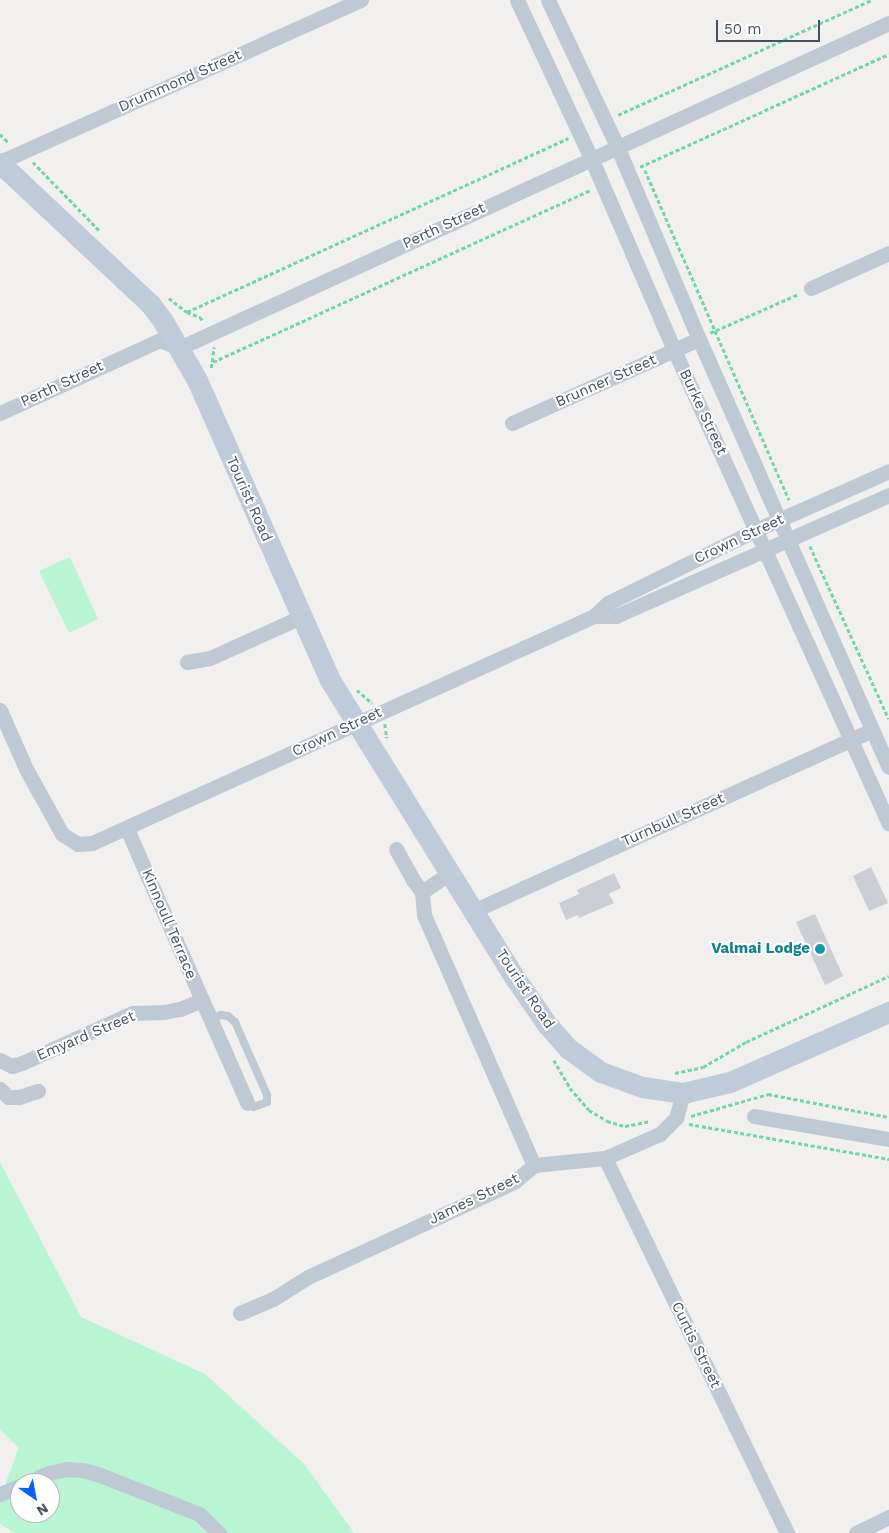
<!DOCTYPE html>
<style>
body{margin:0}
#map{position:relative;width:889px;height:1533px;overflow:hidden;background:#f2efef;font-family:"Work Sans",sans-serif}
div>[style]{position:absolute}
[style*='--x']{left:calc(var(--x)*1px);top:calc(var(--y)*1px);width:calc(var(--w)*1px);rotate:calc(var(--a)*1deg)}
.green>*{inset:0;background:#b9f4d3}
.building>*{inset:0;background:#cbced5}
.path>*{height:2.5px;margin-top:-1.25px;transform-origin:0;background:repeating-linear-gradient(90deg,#6ed6a8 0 4px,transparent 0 6.5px)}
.lane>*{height:8px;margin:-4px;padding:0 4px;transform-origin:4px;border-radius:4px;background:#bfc9d3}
.street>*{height:15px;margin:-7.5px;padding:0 7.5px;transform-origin:7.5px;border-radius:7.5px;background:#bfc9d3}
.secondary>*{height:21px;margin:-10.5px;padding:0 10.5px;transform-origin:10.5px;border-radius:10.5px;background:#c0cbda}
.dots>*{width:14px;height:14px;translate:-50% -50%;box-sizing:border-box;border:2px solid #fff;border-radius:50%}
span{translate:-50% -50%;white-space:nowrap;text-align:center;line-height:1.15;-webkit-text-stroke:4px #fff;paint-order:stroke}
.street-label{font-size:15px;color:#45515f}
.culture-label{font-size:15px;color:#0d838f;font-weight:700}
.right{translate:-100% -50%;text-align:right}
.north{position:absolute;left:10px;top:1473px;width:50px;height:50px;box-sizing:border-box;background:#fff;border:1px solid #b5b9bf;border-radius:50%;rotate:147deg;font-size:14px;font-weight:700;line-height:20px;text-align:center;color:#45515f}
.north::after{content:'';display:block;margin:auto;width:18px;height:22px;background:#0661f6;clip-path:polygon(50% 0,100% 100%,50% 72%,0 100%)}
.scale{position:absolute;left:716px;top:20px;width:104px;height:22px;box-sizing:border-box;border:2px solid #45515f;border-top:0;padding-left:6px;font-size:15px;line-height:18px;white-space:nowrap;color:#45515f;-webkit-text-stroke:4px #fff;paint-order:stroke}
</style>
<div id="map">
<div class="green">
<i style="clip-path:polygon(70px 557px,98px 619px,69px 633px,39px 571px)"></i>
<i style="clip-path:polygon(evenodd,0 1162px,81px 1317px,205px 1374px,305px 1465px,354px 1533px,15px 1533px,0 1524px,0 1498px,19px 1448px,0 1430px,0 1162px,20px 1483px,50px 1483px,50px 1513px,20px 1513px,20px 1483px)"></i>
</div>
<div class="building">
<i style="clip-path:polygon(871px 867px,888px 903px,869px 911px,853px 876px)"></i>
<i style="clip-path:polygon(614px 873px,621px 888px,609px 894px,614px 903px,579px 918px,578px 915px,566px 920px,559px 903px,579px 894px,577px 890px)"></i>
<i style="clip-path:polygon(815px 914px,843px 976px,825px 985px,796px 922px)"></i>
</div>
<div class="path">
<i style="--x:618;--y:115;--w:279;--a:-24.4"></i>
<i style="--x:0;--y:134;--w:13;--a:45"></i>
<i style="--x:33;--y:162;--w:95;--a:45.9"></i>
<i style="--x:640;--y:167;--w:273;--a:-24.4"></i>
<i style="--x:645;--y:170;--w:360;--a:66.4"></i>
<i style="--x:169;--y:298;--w:23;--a:38"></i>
<i style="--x:187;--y:312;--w:14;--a:21"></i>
<i style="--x:200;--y:317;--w:5;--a:53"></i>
<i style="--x:187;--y:312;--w:419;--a:-24.5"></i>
<i style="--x:710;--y:333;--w:97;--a:-23.7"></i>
<i style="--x:213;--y:362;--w:414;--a:-24.5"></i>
<i style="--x:211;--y:368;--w:21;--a:-82"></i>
<i style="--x:810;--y:546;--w:190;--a:65.5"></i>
<i style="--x:357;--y:690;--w:20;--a:41"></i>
<i style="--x:385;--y:724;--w:14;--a:82"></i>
<i style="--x:554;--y:1060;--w:32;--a:60"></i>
<i style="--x:570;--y:1088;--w:29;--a:49"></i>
<i style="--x:589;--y:1110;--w:21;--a:31"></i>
<i style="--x:607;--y:1121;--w:19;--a:16"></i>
<i style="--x:625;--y:1126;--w:25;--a:-11"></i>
<i style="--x:675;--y:1073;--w:29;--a:-12"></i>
<i style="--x:703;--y:1067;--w:50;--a:-30.2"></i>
<i style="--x:746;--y:1042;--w:157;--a:-24.8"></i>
<i style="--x:691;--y:1116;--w:80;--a:-15.9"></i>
<i style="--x:768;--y:1094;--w:123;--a:10.8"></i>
<i style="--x:689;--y:1124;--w:203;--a:9.9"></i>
</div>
<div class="lane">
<i style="--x:210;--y:1019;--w:12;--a:-20"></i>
<i style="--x:221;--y:1015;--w:7;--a:8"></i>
<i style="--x:228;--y:1016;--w:9;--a:41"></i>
<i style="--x:235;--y:1022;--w:80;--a:66.3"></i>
<i style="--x:267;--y:1095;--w:7;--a:90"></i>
<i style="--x:267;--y:1102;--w:9;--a:159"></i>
<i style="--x:259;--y:1105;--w:6;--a:162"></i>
<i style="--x:253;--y:1107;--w:7;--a:-146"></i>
</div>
<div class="street">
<i style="--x:517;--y:0;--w:174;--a:64.9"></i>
<i style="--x:591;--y:158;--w:209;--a:66.6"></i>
<i style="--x:674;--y:350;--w:520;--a:65.6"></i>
<i style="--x:548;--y:0;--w:161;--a:64.7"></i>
<i style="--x:617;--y:146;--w:210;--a:67"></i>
<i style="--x:699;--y:339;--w:468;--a:66.1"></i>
<i style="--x:0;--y:162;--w:396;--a:-24.2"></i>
<i style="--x:811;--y:288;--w:85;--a:-24.2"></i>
<i style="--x:0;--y:413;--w:176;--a:-24.5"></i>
<i style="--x:160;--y:340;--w:21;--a:23"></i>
<i style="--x:179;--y:348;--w:781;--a:-24.6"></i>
<i style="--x:512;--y:423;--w:205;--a:-24.2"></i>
<i style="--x:594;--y:616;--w:22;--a:0"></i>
<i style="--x:616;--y:616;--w:299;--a:-23.9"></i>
<i style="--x:187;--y:662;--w:23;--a:-10"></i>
<i style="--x:210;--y:658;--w:100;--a:-24.3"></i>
<i style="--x:0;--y:710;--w:64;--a:66.2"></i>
<i style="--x:26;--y:769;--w:74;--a:61"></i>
<i style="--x:62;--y:834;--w:19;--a:32"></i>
<i style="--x:78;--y:844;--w:14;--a:-4"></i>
<i style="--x:92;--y:843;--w:551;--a:-24.33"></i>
<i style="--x:594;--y:616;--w:19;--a:-43"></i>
<i style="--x:608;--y:603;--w:165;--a:-26.3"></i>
<i style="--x:756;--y:530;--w:145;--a:-23.9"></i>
<i style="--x:127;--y:829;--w:299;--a:66.3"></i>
<i style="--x:396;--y:849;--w:35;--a:61"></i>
<i style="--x:413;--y:880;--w:15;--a:53"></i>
<i style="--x:450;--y:873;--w:34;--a:146"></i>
<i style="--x:422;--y:892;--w:23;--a:85"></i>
<i style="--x:424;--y:915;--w:273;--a:66.3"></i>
<i style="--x:473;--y:911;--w:438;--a:-24.4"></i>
<i style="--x:0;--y:1060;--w:13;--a:27"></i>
<i style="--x:12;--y:1066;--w:10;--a:-17"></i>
<i style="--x:22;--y:1063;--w:121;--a:-24.4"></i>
<i style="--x:132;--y:1013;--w:32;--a:-2"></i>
<i style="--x:164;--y:1012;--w:16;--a:-11"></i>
<i style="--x:180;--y:1009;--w:24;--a:-22"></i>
<i style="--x:0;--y:1089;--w:11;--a:45"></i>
<i style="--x:8;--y:1097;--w:11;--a:0"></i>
<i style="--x:19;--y:1097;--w:20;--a:-18"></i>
<i style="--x:754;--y:1116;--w:137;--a:9.7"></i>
<i style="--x:605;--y:1158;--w:417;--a:64.1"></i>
<i style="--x:240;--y:1313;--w:36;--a:-23"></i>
<i style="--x:273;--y:1299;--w:41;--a:-32.2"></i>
<i style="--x:308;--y:1277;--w:227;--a:-24.8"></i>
<i style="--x:514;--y:1182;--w:26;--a:-40"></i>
<i style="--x:534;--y:1165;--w:71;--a:-5.6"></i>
<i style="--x:605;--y:1158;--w:60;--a:-23.6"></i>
<i style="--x:660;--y:1134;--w:23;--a:-45"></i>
<i style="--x:676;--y:1118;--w:26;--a:-74"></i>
<i style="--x:26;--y:1483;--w:24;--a:-24"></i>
<i style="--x:48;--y:1473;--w:19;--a:-12"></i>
<i style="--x:67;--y:1469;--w:16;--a:4"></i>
<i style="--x:83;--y:1470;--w:18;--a:16"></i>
<i style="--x:100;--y:1475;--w:106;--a:21.5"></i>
<i style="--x:199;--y:1514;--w:28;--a:44"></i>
<i style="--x:0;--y:1494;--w:22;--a:-22"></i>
<i style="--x:856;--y:1533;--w:37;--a:-26"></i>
</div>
<div class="secondary">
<i style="--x:0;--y:163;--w:207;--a:43.2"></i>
<i style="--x:151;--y:305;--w:20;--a:53"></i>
<i style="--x:163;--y:321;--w:68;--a:60"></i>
<i style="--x:197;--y:380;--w:328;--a:66.1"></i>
<i style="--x:330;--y:680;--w:351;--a:58.2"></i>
<i style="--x:515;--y:978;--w:55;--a:55.4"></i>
<i style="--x:546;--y:1023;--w:35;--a:49"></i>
<i style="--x:569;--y:1049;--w:39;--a:36"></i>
<i style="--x:601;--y:1072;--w:44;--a:20.1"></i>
<i style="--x:642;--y:1087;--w:41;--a:8.3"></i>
<i style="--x:683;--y:1093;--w:48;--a:-13.2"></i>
<i style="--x:730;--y:1082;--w:174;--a:-23.8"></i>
</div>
<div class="dots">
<i style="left:820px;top:949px;background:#0f9aa8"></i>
</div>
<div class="street-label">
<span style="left:180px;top:81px;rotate:-24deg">Drummond Street</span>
<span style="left:444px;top:226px;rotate:-25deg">Perth Street</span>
<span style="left:606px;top:381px;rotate:-24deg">Brunner Street</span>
<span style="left:62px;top:384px;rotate:-25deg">Perth Street</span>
<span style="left:703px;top:412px;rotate:65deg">Burke Street</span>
<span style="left:249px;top:499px;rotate:66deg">Tourist Road</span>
<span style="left:739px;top:539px;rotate:-25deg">Crown Street</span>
<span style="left:337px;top:732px;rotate:-25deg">Crown Street</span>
<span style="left:673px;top:820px;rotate:-24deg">Turnbull Street</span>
<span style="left:169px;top:924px;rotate:67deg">Kinnoull Terrace</span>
<span style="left:525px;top:989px;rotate:56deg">Tourist Road</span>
<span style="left:86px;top:1036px;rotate:-23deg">Emyard Street</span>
<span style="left:474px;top:1199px;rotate:-26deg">James Street</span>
<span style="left:696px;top:1345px;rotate:64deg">Curtis Street</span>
</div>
<div class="culture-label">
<span class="right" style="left:810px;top:949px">Valmai Lodge</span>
</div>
<div class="north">N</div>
<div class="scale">50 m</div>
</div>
